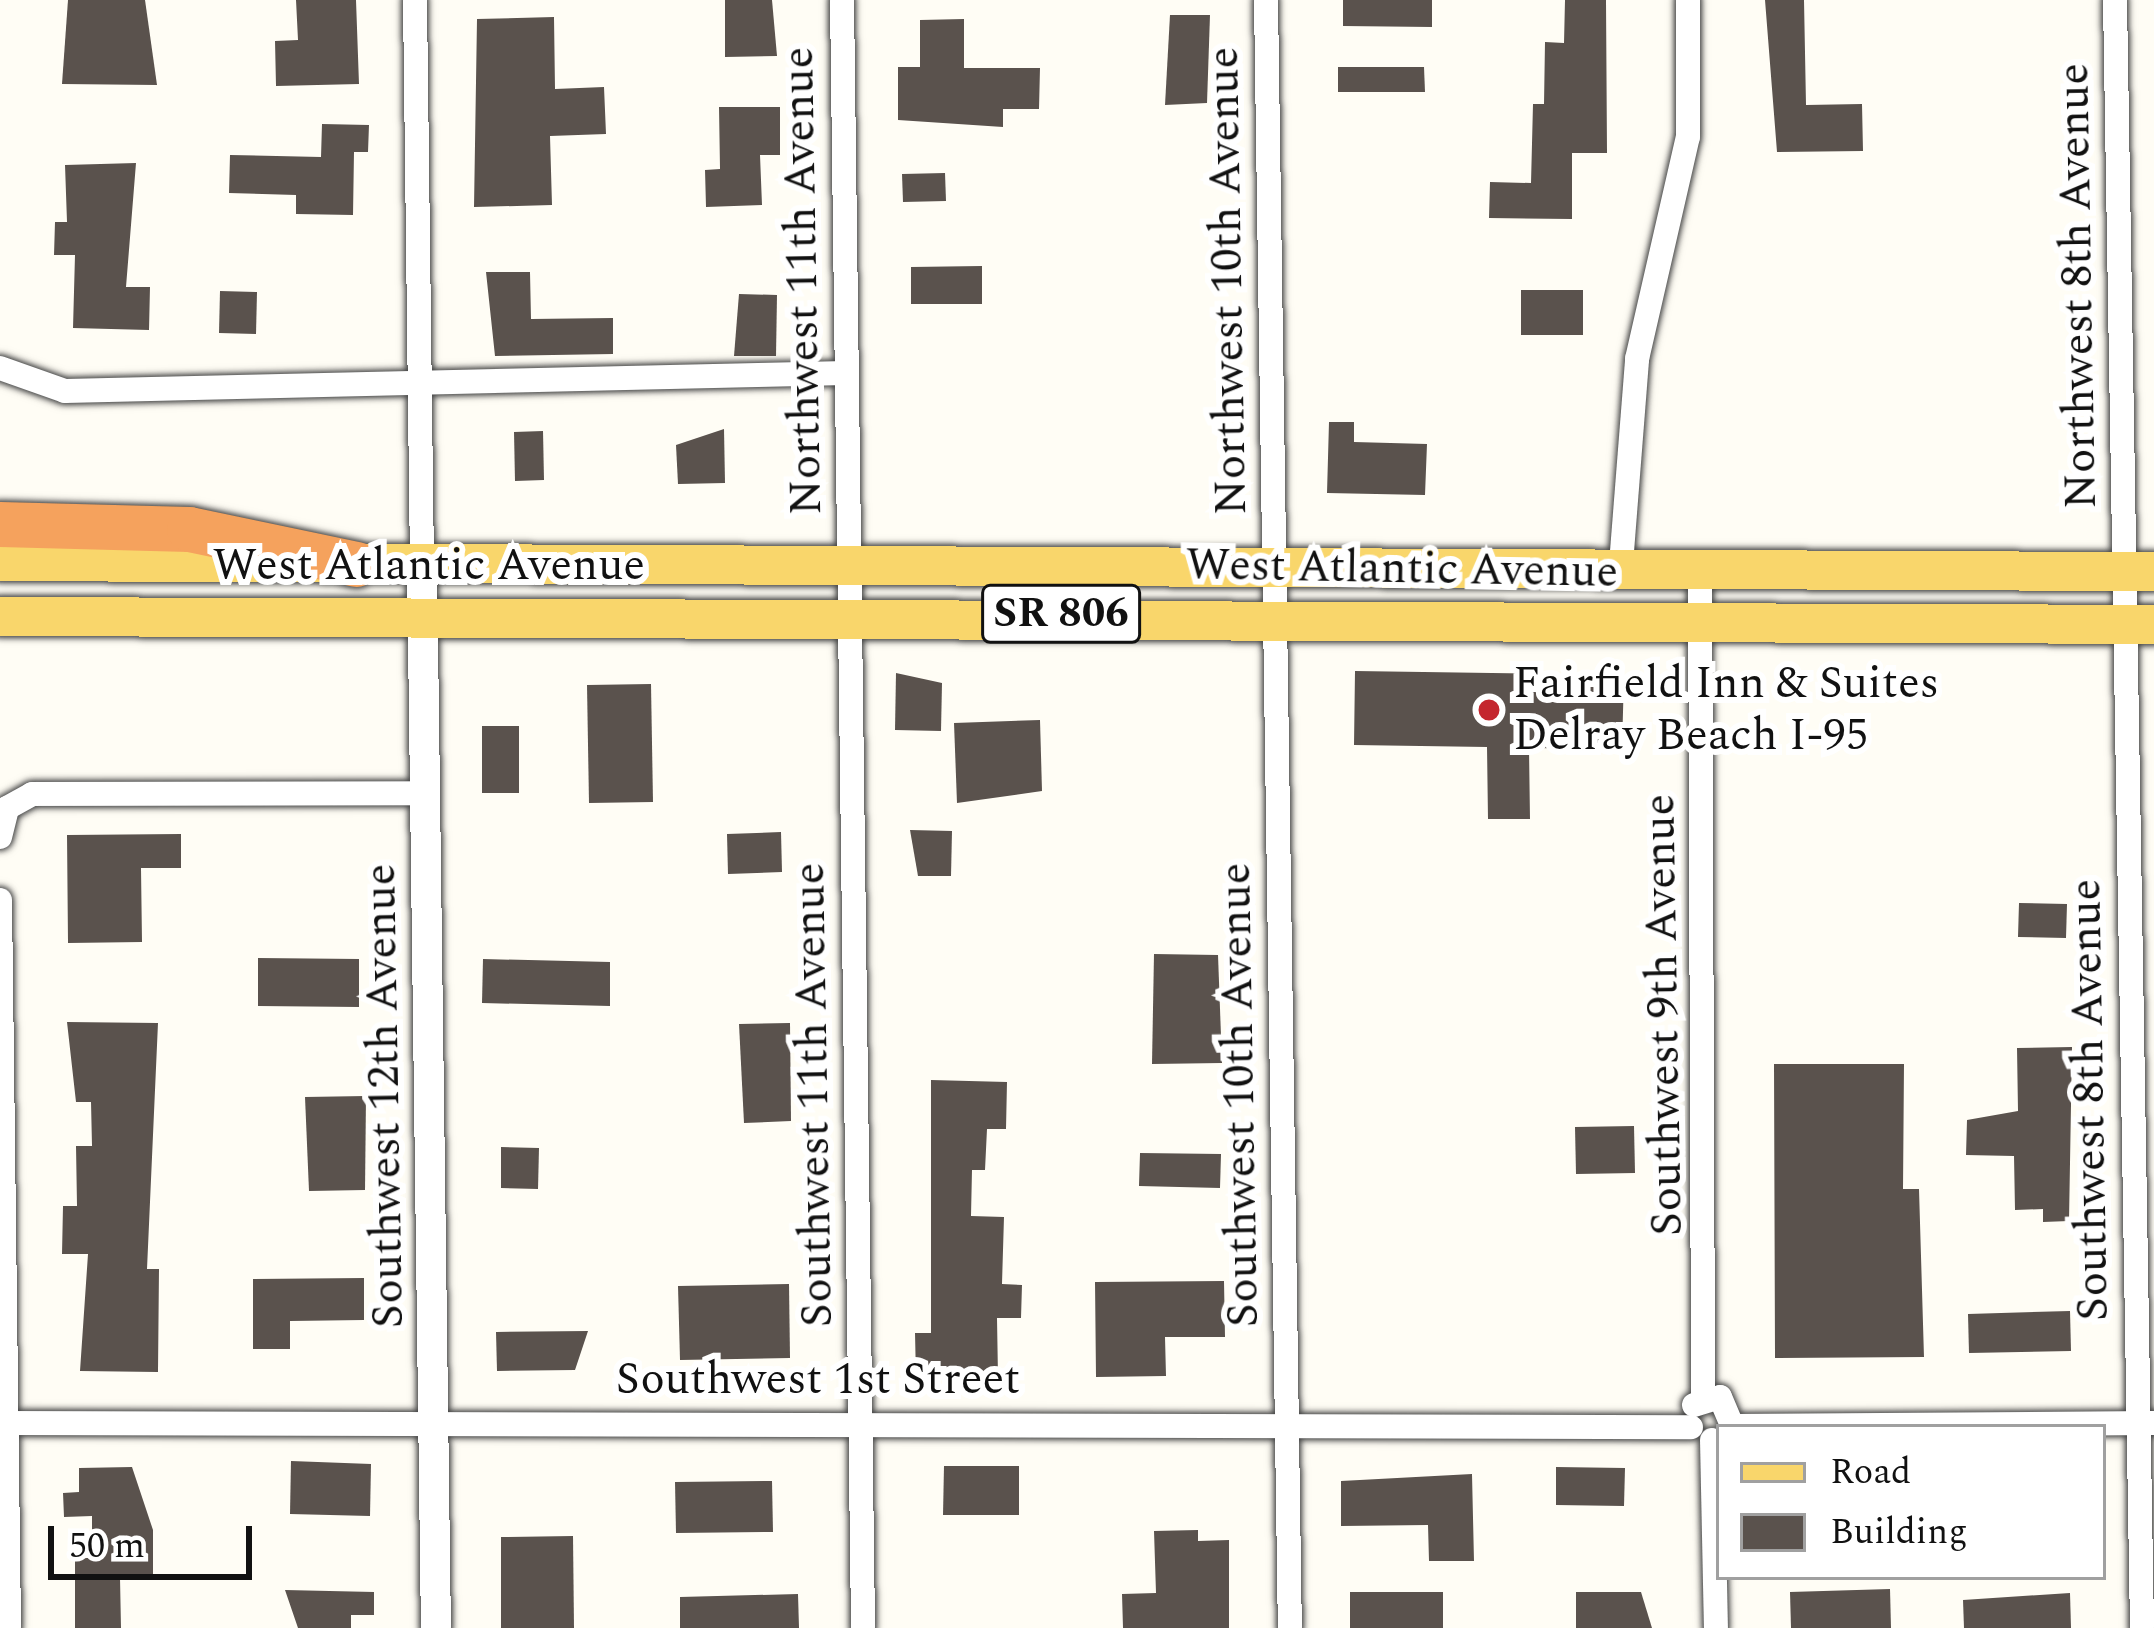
<!DOCTYPE html>
<style>
body{margin:0}
#map{position:relative;width:2154px;height:1628px;overflow:hidden;background:#fffdf5;font-family:Spectral,serif}
div>[style]{position:absolute}
[style*='--x']{left:calc(var(--x)*1px);top:calc(var(--y)*1px);width:calc(var(--w)*1px);rotate:calc(var(--a)*1deg)}
.building>*{inset:0;background:#5a524d}
.roads{filter:drop-shadow(0 0 3px #444) drop-shadow(0 0 3px #444)}
.minor>*{height:24px;margin:-12px;padding:0 12px;transform-origin:12px;border-radius:12px;background:#fff}
.tertiary>*{height:30px;margin:-15px;padding:0 15px;transform-origin:15px;border-radius:15px;background:#fff}
.primary>*{height:39px;margin:-19.5px;padding:0 19.5px;transform-origin:19.5px;border-radius:19.5px;background:#f9d66b}
.motorway>*{height:45px;margin:-22.5px;padding:0 22.5px;transform-origin:22.5px;border-radius:22.5px;background:#f5a25d}
.dots>*{width:33px;height:33px;translate:-50% -50%;box-sizing:border-box;border:6px solid #fff;border-radius:50%}
span{translate:-50% -50%;white-space:nowrap;text-align:center;line-height:1.15;-webkit-text-stroke:12px #fff;paint-order:stroke}
.shield-label span{padding:3px 9px;background:#fff;border:3px solid;border-radius:9px;-webkit-text-stroke-width:0}
.shield-label{font-size:42px;color:#111;font-weight:700}
.street-label{font-size:45px;color:#111}
.poi-label{font-size:45px;color:#111}
.left{translate:0 -50%;text-align:left}
.legend{position:absolute;left:1716px;top:1424px;width:390px;height:156px;box-sizing:border-box;background:#fff;border:3px solid #a0a0a0;margin:0;padding:15px 21px;list-style:none;font-size:36px;color:#111}
.legend li{display:flex;align-items:center;gap:24px;height:60px}
.legend b{width:60px;border:3px solid #a0a0a0}
.scale{position:absolute;left:48px;top:1526px;width:204px;height:54px;box-sizing:border-box;border:6px solid #111;border-top:0;padding-left:15px;font-size:36px;line-height:42px;white-space:nowrap;color:#111;-webkit-text-stroke:9px #fff;paint-order:stroke}
</style>
<div id="map">
<div class="building">
<i style="clip-path:polygon(68px 0,145px 0,157px 85px,62px 84px)"></i>
<i style="clip-path:polygon(296px 0,356px 0,359px 84px,276px 86px,275px 41px,298px 40px)"></i>
<i style="clip-path:polygon(725px 0,772px 0,777px 56px,725px 57px)"></i>
<i style="clip-path:polygon(1343px 0,1432px 0,1432px 27px,1343px 26px)"></i>
<i style="clip-path:polygon(1565px 0,1606px 0,1607px 153px,1572px 153px,1572px 219px,1489px 218px,1490px 182px,1531px 183px,1533px 104px,1544px 104px,1545px 42px,1564px 43px)"></i>
<i style="clip-path:polygon(1765px 0,1804px 0,1806px 105px,1862px 104px,1863px 151px,1777px 152px)"></i>
<i style="clip-path:polygon(1170px 15px,1210px 15px,1207px 103px,1165px 105px)"></i>
<i style="clip-path:polygon(554px 17px,555px 89px,604px 87px,606px 134px,550px 136px,552px 205px,474px 207px,477px 19px)"></i>
<i style="clip-path:polygon(964px 19px,964px 68px,1040px 68px,1039px 109px,1003px 109px,1003px 127px,898px 120px,898px 67px,920px 67px,920px 20px)"></i>
<i style="clip-path:polygon(1338px 67px,1424px 67px,1425px 92px,1338px 92px)"></i>
<i style="clip-path:polygon(719px 107px,780px 107px,780px 155px,760px 155px,762px 205px,706px 207px,705px 170px,720px 169px)"></i>
<i style="clip-path:polygon(322px 124px,369px 125px,368px 152px,354px 152px,353px 215px,296px 214px,296px 195px,229px 193px,230px 155px,321px 157px)"></i>
<i style="clip-path:polygon(136px 163px,126px 287px,150px 287px,149px 330px,73px 328px,75px 255px,54px 255px,55px 222px,67px 222px,65px 165px)"></i>
<i style="clip-path:polygon(945px 173px,946px 201px,903px 202px,902px 174px)"></i>
<i style="clip-path:polygon(982px 266px,982px 304px,911px 304px,911px 267px)"></i>
<i style="clip-path:polygon(486px 272px,530px 272px,531px 319px,613px 318px,613px 354px,495px 356px)"></i>
<i style="clip-path:polygon(1521px 290px,1583px 290px,1583px 335px,1521px 335px)"></i>
<i style="clip-path:polygon(220px 291px,257px 292px,256px 334px,219px 333px)"></i>
<i style="clip-path:polygon(739px 294px,777px 295px,776px 356px,734px 356px)"></i>
<i style="clip-path:polygon(1329px 422px,1354px 422px,1354px 442px,1427px 444px,1425px 495px,1327px 493px)"></i>
<i style="clip-path:polygon(724px 429px,725px 483px,678px 484px,676px 445px)"></i>
<i style="clip-path:polygon(543px 431px,544px 480px,515px 481px,514px 432px)"></i>
<i style="clip-path:polygon(1355px 671px,1624px 675px,1622px 749px,1529px 748px,1530px 819px,1488px 819px,1487px 747px,1354px 745px)"></i>
<i style="clip-path:polygon(896px 673px,942px 683px,941px 731px,895px 730px)"></i>
<i style="clip-path:polygon(651px 684px,653px 802px,589px 803px,587px 685px)"></i>
<i style="clip-path:polygon(1040px 720px,1042px 791px,957px 803px,954px 723px)"></i>
<i style="clip-path:polygon(482px 726px,519px 726px,519px 793px,482px 793px)"></i>
<i style="clip-path:polygon(910px 830px,952px 831px,951px 876px,918px 876px)"></i>
<i style="clip-path:polygon(781px 832px,782px 872px,728px 874px,727px 834px)"></i>
<i style="clip-path:polygon(181px 834px,181px 868px,141px 868px,142px 942px,68px 943px,67px 835px)"></i>
<i style="clip-path:polygon(2019px 903px,2067px 904px,2066px 938px,2018px 937px)"></i>
<i style="clip-path:polygon(1154px 954px,1218px 955px,1222px 1063px,1152px 1064px)"></i>
<i style="clip-path:polygon(258px 958px,359px 959px,359px 1007px,258px 1006px)"></i>
<i style="clip-path:polygon(483px 959px,610px 962px,610px 1006px,482px 1003px)"></i>
<i style="clip-path:polygon(67px 1022px,158px 1023px,147px 1269px,159px 1269px,158px 1372px,80px 1371px,88px 1254px,62px 1254px,63px 1206px,77px 1206px,76px 1146px,92px 1146px,91px 1102px,76px 1102px)"></i>
<i style="clip-path:polygon(790px 1023px,791px 1121px,744px 1123px,739px 1024px)"></i>
<i style="clip-path:polygon(2072px 1047px,2069px 1221px,2043px 1222px,2043px 1209px,2015px 1210px,2014px 1156px,1966px 1155px,1967px 1120px,2018px 1111px,2017px 1048px)"></i>
<i style="clip-path:polygon(1774px 1064px,1904px 1064px,1903px 1189px,1919px 1189px,1924px 1357px,1775px 1358px)"></i>
<i style="clip-path:polygon(931px 1080px,1007px 1082px,1006px 1129px,987px 1129px,985px 1170px,972px 1170px,971px 1216px,1004px 1217px,1002px 1284px,1022px 1285px,1021px 1318px,997px 1318px,998px 1377px,916px 1378px,915px 1333px,931px 1333px)"></i>
<i style="clip-path:polygon(366px 1096px,365px 1190px,309px 1191px,305px 1097px)"></i>
<i style="clip-path:polygon(1634px 1126px,1635px 1173px,1576px 1174px,1575px 1127px)"></i>
<i style="clip-path:polygon(501px 1147px,539px 1148px,538px 1189px,501px 1188px)"></i>
<i style="clip-path:polygon(1140px 1153px,1221px 1154px,1220px 1188px,1139px 1186px)"></i>
<i style="clip-path:polygon(364px 1278px,364px 1320px,290px 1321px,290px 1349px,253px 1349px,253px 1279px)"></i>
<i style="clip-path:polygon(1224px 1281px,1225px 1337px,1165px 1337px,1166px 1376px,1096px 1377px,1095px 1282px)"></i>
<i style="clip-path:polygon(789px 1284px,790px 1358px,680px 1360px,678px 1286px)"></i>
<i style="clip-path:polygon(2070px 1311px,2071px 1351px,1969px 1353px,1968px 1314px)"></i>
<i style="clip-path:polygon(588px 1331px,575px 1370px,497px 1371px,496px 1332px)"></i>
<i style="clip-path:polygon(291px 1461px,371px 1464px,370px 1516px,290px 1514px)"></i>
<i style="clip-path:polygon(944px 1466px,1019px 1466px,1019px 1515px,943px 1515px)"></i>
<i style="clip-path:polygon(132px 1467px,153px 1530px,153px 1578px,120px 1578px,121px 1628px,75px 1628px,75px 1558px,92px 1558px,92px 1516px,64px 1517px,63px 1493px,79px 1492px,79px 1468px)"></i>
<i style="clip-path:polygon(1556px 1467px,1625px 1468px,1624px 1506px,1556px 1505px)"></i>
<i style="clip-path:polygon(1472px 1474px,1474px 1561px,1429px 1561px,1428px 1525px,1341px 1526px,1341px 1481px)"></i>
<i style="clip-path:polygon(772px 1481px,773px 1532px,676px 1533px,675px 1482px)"></i>
<i style="clip-path:polygon(1198px 1530px,1198px 1541px,1229px 1540px,1229px 1628px,1123px 1628px,1122px 1594px,1156px 1593px,1154px 1531px)"></i>
<i style="clip-path:polygon(573px 1536px,574px 1628px,501px 1628px,501px 1537px)"></i>
<i style="clip-path:polygon(1890px 1589px,1891px 1628px,1791px 1628px,1790px 1592px)"></i>
<i style="clip-path:polygon(285px 1590px,374px 1592px,374px 1615px,351px 1615px,351px 1628px,298px 1628px)"></i>
<i style="clip-path:polygon(1350px 1592px,1443px 1592px,1443px 1628px,1350px 1628px)"></i>
<i style="clip-path:polygon(1576px 1592px,1641px 1592px,1652px 1628px,1576px 1628px)"></i>
<i style="clip-path:polygon(2070px 1593px,2071px 1628px,1964px 1628px,1963px 1600px)"></i>
<i style="clip-path:polygon(798px 1594px,799px 1628px,680px 1628px,680px 1597px)"></i>
</div>
<div class="roads">
<div class="minor">
<i style="--x:415;--y:0;--w:563;--a:89.29"></i>
<i style="--x:842;--y:0;--w:1628;--a:89.26"></i>
<i style="--x:1266;--y:0;--w:1628;--a:89.16"></i>
<i style="--x:2115;--y:0;--w:1628;--a:89.05"></i>
<i style="--x:0;--y:368;--w:69;--a:19.5"></i>
<i style="--x:65;--y:391;--w:781;--a:-1.32"></i>
<i style="--x:1621;--y:564;--w:206;--a:-85.5"></i>
<i style="--x:1637;--y:359;--w:228;--a:-77.1"></i>
<i style="--x:1688;--y:137;--w:137;--a:-90"></i>
<i style="--x:1700;--y:564;--w:833;--a:89.79"></i>
<i style="--x:0;--y:837;--w:30;--a:-76"></i>
<i style="--x:7;--y:808;--w:29;--a:-29"></i>
<i style="--x:32;--y:794;--w:395;--a:-0.1"></i>
<i style="--x:0;--y:900;--w:728;--a:89.29"></i>
<i style="--x:1694;--y:1405;--w:27;--a:-17"></i>
<i style="--x:1720;--y:1397;--w:33;--a:67"></i>
<i style="--x:0;--y:1423;--w:1691;--a:0.14"></i>
<i style="--x:1733;--y:1426;--w:421;--a:-0.4"></i>
<i style="--x:1712;--y:1440;--w:188;--a:88.8"></i>
</div>
<div class="tertiary">
<i style="--x:422;--y:563;--w:1065;--a:89.25"></i>
</div>
<div class="primary">
<i style="--x:0;--y:561;--w:2154;--a:0.27"></i>
<i style="--x:0;--y:616;--w:2154;--a:0.21"></i>
</div>
<div class="motorway">
<i style="--x:0;--y:524;--w:189;--a:1.5"></i>
<i style="--x:189;--y:529;--w:171;--a:11.8"></i>
</div>
</div>
<div class="dots">
<i style="left:1489px;top:710px;background:#c4262e"></i>
</div>
<div class="shield-label">
<span style="left:1061px;top:614px">SR 806</span>
</div>
<div class="street-label">
<span style="left:803px;top:281px;rotate:-91deg">Northwest 11th Avenue</span>
<span style="left:1228px;top:281px;rotate:-91deg">Northwest 10th Avenue</span>
<span style="left:2078px;top:286px;rotate:-91deg">Northwest 8th Avenue</span>
<span style="left:429px;top:566px">West Atlantic Avenue</span>
<span style="left:1402px;top:569px;rotate:1deg">West Atlantic Avenue</span>
<span style="left:1664px;top:1015px;rotate:-91deg">Southwest 9th Avenue</span>
<span style="left:814px;top:1095px;rotate:-91deg">Southwest 11th Avenue</span>
<span style="left:1240px;top:1095px;rotate:-91deg">Southwest 10th Avenue</span>
<span style="left:385px;top:1096px;rotate:-91deg">Southwest 12th Avenue</span>
<span style="left:2090px;top:1100px;rotate:-91deg">Southwest 8th Avenue</span>
<span style="left:818px;top:1380px">Southwest 1st Street</span>
</div>
<div class="poi-label">
<span class="left" style="left:1513px;top:710px">Fairfield Inn &amp; Suites<br>Delray Beach I-95</span>
</div>
<ul class="legend">
<li><b style="height:15px;background:#f9d66b"></b>Road</li>
<li><b style="height:33px;background:#5a524d"></b>Building</li>
</ul>
<div class="scale">50 m</div>
</div>
